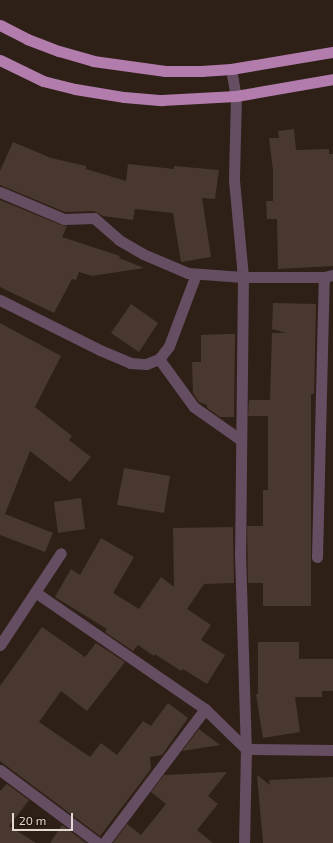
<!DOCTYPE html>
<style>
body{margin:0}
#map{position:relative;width:333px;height:843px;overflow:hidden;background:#2e2017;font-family:"Exo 2",sans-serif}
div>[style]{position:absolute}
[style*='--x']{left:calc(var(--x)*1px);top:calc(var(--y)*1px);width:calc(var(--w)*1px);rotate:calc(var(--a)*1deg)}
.building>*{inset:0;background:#493830}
.minor>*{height:11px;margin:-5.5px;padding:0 5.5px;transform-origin:5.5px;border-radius:5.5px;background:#654d62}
.trunk>*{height:11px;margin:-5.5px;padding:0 5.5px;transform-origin:5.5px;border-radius:5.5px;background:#b27cad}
span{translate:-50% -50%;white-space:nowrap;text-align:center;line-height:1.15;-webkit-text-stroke:3.5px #24170e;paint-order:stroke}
.scale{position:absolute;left:12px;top:813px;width:61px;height:18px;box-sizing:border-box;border:2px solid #e2d9d3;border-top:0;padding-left:5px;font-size:12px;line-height:14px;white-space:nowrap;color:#e2d9d3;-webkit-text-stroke:3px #24170e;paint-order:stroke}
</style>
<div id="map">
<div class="building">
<i style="clip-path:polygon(294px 129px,296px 150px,329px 149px,329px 154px,333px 154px,333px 266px,278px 269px,277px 219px,267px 219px,266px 201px,273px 201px,273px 170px,269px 138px,279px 138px,278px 131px)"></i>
<i style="clip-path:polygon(13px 142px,51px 158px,86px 166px,86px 169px,126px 181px,128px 164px,174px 169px,174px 166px,219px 170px,215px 199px,202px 198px,211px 257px,181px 262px,173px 213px,135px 209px,133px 220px,103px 216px,94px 211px,65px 212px,0 185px,0 171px)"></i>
<i style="clip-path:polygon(0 200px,61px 225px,67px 226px,62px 237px,120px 256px,119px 258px,144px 268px,92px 276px,79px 272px,76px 280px,72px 279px,54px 313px,0 287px)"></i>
<i style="clip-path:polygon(273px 303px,316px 304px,314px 394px,311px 394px,311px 606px,263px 606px,263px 583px,248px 583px,247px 526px,263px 526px,263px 490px,268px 490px,268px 416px,248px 416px,249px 400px,270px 400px,272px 333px,286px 333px,272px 329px)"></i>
<i style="clip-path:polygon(131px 304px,158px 323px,139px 352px,111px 333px)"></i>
<i style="clip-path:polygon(0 323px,61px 356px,35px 407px,72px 436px,69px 440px,91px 457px,70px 482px,30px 451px,5px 514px,53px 533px,45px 552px,0 535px)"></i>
<i style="clip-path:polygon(226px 334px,235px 334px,234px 417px,220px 417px,207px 408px,207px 405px,199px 402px,193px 393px,192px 362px,201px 362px,201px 335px)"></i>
<i style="clip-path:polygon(124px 468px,170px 476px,164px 513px,117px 505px)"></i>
<i style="clip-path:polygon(81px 498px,85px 529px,58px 533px,54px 502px)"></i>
<i style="clip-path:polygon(233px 527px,234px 583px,204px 584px,187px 609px,211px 625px,201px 640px,225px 655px,207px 684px,183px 669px,181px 671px,155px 654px,154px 656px,138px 645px,133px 651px,105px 632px,107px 629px,55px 597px,71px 569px,80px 575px,101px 538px,134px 557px,113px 593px,139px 609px,161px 577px,174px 587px,173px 528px)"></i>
<i style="clip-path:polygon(42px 627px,85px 657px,96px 643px,125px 662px,87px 711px,61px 691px,39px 722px,90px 757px,101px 743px,117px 755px,143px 721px,151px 726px,168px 703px,188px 718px,162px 755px,150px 757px,151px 769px,100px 836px,0 761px,0 686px)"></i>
<i style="clip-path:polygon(258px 642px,299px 642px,299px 659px,333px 659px,333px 691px,322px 691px,322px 697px,295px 697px,300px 732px,263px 738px,256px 694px,258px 694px)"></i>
<i style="clip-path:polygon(199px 729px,220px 745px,182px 751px)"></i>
<i style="clip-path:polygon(227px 772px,208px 796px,218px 804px,197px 830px,213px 843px,113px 843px,127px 824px,141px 835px,166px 804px,151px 792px,164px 775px)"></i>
<i style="clip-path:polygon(257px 775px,270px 785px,269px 780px,333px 777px,333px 843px,263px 843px)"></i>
<i style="clip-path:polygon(7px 784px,29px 800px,9px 826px,36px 843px,0 843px,0 791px)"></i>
<i style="clip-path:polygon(62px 825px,86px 843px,50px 843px)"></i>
</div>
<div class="minor">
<i style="--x:231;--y:69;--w:27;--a:80"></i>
<i style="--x:236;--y:96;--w:84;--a:91.4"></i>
<i style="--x:234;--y:180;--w:97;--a:84.7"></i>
<i style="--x:243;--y:277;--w:275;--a:90.6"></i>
<i style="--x:240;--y:552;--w:197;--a:88.3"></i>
<i style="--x:246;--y:749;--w:94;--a:91.2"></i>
<i style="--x:0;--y:192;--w:69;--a:22.9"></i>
<i style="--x:64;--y:219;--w:30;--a:-2"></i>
<i style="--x:94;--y:218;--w:33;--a:41"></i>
<i style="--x:119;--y:240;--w:28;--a:30"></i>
<i style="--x:143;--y:254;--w:49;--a:22.9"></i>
<i style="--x:188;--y:273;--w:55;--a:4.2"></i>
<i style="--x:243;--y:277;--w:81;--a:0"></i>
<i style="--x:324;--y:277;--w:9;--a:-13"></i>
<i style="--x:0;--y:300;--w:112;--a:26.6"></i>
<i style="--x:100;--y:350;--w:33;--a:23"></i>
<i style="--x:130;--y:363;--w:16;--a:4"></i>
<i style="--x:146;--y:364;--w:14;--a:-21"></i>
<i style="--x:159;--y:359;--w:16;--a:-52"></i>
<i style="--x:169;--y:346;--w:77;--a:-69.4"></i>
<i style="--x:159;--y:359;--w:59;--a:53.9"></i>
<i style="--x:194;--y:407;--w:57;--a:35.1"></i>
<i style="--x:317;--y:557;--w:280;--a:-88.6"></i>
<i style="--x:35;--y:592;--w:206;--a:34.5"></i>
<i style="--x:205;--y:709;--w:57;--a:44.3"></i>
<i style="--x:246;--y:749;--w:87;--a:0.7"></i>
<i style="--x:0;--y:645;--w:110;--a:-56.5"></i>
<i style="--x:0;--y:770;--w:122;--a:36.7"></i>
<i style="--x:104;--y:843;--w:168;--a:-53"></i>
</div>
<div class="trunk">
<i style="--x:0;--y:25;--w:30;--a:27"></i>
<i style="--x:27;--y:39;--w:34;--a:21"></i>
<i style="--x:59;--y:51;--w:35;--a:16"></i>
<i style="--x:93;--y:61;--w:73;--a:7.9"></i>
<i style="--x:165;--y:71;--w:36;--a:0"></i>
<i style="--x:201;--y:71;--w:30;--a:-4"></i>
<i style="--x:231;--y:69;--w:103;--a:-9.5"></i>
<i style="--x:0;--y:60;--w:48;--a:26"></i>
<i style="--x:43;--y:81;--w:33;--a:14"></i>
<i style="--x:75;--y:89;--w:50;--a:9.3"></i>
<i style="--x:124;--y:97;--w:38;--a:5"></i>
<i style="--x:162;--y:100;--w:74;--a:-3.1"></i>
<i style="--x:236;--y:96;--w:98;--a:-9.9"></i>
</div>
<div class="scale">20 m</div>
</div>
